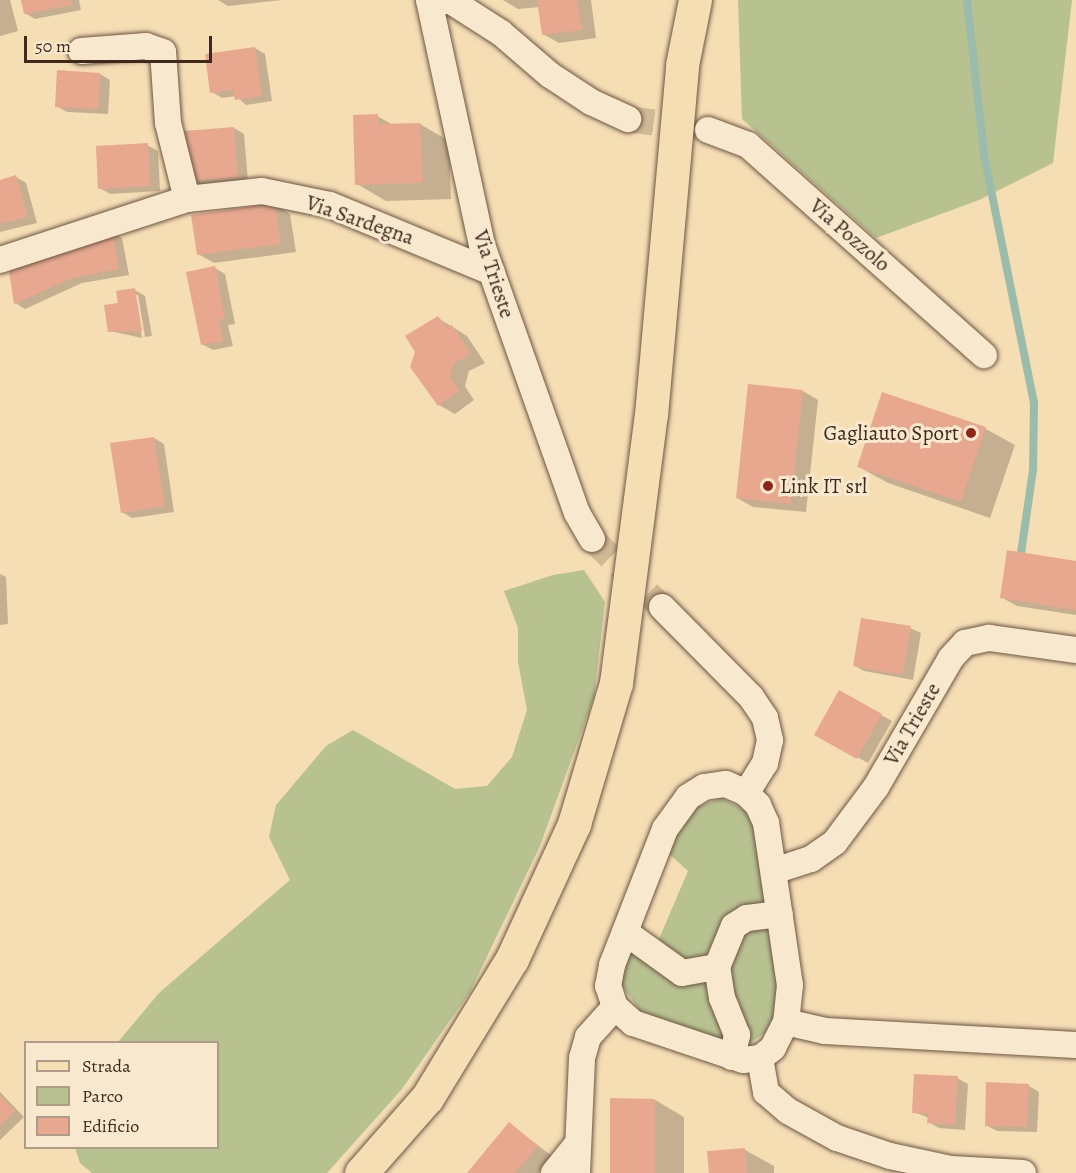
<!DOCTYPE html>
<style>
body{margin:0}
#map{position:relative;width:1076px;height:1173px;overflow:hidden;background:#f5ddb4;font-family:Alegreya,serif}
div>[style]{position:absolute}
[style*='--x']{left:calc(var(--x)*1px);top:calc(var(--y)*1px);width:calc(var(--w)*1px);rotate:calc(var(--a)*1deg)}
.green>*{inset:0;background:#b8c290}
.shadow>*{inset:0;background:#0003}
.stream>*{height:8px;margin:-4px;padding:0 4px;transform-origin:4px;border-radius:4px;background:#9cbcab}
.building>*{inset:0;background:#e7a88f}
.street-tunnel>*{height:26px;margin-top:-13px;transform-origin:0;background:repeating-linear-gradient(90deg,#d1b996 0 26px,transparent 0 39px)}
.roads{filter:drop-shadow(0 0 2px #6c5644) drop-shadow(0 0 2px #6c5644)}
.street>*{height:26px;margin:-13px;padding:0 13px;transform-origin:13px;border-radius:13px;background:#f8e9ce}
.primary>*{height:33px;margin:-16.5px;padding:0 16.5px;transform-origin:16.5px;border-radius:16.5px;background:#f5ddb4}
.dots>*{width:16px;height:16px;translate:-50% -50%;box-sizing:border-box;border:3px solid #f8e9ce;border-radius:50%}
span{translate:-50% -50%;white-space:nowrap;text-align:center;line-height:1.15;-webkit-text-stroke:6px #f8e9ce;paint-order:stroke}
.street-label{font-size:21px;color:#3f291f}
.poi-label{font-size:21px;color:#3f291f}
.right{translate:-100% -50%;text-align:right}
.left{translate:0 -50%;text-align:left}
.legend{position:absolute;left:24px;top:1041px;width:195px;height:108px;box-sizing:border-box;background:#f8e9ce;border:2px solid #ae9c88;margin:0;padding:8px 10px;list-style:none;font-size:18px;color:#3f291f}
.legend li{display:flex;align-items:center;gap:12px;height:30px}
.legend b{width:30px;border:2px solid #ae9c88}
.scale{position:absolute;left:24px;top:36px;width:188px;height:27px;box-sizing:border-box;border:3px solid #3f291f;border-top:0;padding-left:8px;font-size:18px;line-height:21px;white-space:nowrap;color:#3f291f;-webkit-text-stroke:4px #f8e9ce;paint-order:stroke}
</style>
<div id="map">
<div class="green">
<i style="clip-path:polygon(738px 0,1072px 0,1053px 163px,979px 200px,876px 238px,742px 119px)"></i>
<i style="clip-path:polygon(584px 570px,605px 602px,594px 697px,540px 846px,470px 992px,402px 1089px,327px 1173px,92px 1173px,80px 1163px,75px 1148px,218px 1148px,218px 1042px,118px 1042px,159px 993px,290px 880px,269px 837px,276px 805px,326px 746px,353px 730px,455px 789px,487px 786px,512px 757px,527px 710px,518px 662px,518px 628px,504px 591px,553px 575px)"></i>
<i style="clip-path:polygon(721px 798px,751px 813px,757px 826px,778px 984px,779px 1001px,772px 1028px,741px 1049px,640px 1011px,621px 984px,621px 966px,634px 932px,656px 946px,688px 871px,667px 852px,674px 835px,695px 808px)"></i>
</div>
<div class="shadow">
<i style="clip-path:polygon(0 0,10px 0,18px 31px,0 36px)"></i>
<i style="clip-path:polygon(23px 0,79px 0,81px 10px,35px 19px,25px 13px)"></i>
<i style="clip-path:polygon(218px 0,282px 0,228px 6px)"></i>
<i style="clip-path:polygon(503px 0,591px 0,596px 38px,559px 43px,543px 34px,540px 7px,518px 9px)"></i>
<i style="clip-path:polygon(255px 48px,265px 54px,272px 101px,246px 105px,236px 96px,222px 98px,212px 92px)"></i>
<i style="clip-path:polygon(100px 74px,110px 80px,108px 114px,67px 112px,56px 106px)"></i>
<i style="clip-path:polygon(377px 116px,393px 125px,420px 124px,449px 141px,451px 199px,386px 201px,357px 184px)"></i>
<i style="clip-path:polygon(234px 128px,244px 134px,248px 182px,200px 186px,190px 180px)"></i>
<i style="clip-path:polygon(147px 145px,158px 151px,160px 191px,110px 194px,100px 188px)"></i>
<i style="clip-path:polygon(16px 177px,26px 183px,37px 223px,0 232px,0 181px)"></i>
<i style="clip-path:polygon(275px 205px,290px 214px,296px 252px,214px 263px,198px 254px)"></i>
<i style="clip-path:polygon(112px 232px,122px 238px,129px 275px,82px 283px,25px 309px,15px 303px)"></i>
<i style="clip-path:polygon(215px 268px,225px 274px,235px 324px,228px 325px,233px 346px,213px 350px,202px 344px)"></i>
<i style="clip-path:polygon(135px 290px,145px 296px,152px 336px,145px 337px,138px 295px,135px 295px,142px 338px,110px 331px,120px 305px)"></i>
<i style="clip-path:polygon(438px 318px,467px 336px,485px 363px,469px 371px,465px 386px,474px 400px,455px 414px,439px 405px,411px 367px)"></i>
<i style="clip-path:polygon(803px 391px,818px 400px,806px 512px,753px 507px,737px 498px)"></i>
<i style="clip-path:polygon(883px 394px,986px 429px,1015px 445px,990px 518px,888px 483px,859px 467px)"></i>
<i style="clip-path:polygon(154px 438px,164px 444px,174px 512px,132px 518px,122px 512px)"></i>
<i style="clip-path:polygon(1076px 563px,1076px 615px,1017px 606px,1001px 597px)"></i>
<i style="clip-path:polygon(0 574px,6px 577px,8px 624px,0 625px)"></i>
<i style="clip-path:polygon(910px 628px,921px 633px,913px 680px,864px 671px,854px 665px)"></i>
<i style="clip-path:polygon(839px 692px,892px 721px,868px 763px,816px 734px)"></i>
<i style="clip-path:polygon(957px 1078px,968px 1084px,965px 1130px,939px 1128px,928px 1122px,929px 1118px,914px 1112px)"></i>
<i style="clip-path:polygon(1029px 1086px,1039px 1092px,1037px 1132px,997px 1131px,986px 1125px)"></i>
<i style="clip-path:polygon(0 1092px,24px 1117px,0 1140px)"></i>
<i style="clip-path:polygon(611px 1100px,655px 1100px,684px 1117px,684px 1173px,611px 1173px)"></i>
<i style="clip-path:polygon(510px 1124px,552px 1156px,538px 1173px,469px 1173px)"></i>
<i style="clip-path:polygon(745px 1150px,774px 1166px,774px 1173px,710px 1173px)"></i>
</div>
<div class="stream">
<i style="--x:967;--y:0;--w:156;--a:83.7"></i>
<i style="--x:984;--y:155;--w:252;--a:78.6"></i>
<i style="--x:1034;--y:402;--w:68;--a:90.8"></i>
<i style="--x:1033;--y:470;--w:91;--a:98.2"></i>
</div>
<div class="building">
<i style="clip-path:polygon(21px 0,71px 0,72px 5px,24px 14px)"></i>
<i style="clip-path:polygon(537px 0,577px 0,582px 30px,542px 35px)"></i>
<i style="clip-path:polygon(255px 47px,262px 96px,235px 100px,233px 90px,210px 93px,205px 54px)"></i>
<i style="clip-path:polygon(57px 70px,100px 73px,98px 109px,55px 107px)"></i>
<i style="clip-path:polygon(378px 114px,378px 124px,420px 123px,423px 183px,355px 185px,353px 115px)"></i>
<i style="clip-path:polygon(234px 127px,238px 177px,188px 181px,184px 131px)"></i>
<i style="clip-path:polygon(148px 143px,150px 186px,98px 189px,96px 146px)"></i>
<i style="clip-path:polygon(16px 175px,28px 217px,0 224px,0 180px)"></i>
<i style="clip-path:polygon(275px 203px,281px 244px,197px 255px,191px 215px)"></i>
<i style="clip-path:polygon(112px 230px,119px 269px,72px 278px,14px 304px,8px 265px)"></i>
<i style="clip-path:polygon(215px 266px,225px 318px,219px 320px,223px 341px,201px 345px,186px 272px)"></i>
<i style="clip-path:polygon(135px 288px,142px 331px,108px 332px,104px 305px,118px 303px,116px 291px)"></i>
<i style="clip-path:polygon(438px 316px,447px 328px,452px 325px,471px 354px,454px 363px,450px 376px,459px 391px,438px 406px,410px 367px,415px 352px,405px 336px)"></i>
<i style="clip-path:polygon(748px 384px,803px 390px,791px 504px,736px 498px)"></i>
<i style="clip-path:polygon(882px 392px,986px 427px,961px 502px,857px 467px)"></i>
<i style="clip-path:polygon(154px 437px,165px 506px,121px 513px,110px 443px)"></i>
<i style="clip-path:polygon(1007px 550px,1076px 561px,1076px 610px,1000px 598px)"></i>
<i style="clip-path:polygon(861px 618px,911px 626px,903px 675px,853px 666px)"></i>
<i style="clip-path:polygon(839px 690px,882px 714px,857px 759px,814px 735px)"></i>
<i style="clip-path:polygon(914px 1074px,958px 1076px,955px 1125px,927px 1123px,928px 1114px,912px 1113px)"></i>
<i style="clip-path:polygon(986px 1082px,1029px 1084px,1027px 1127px,985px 1126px)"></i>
<i style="clip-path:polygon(0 1095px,15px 1111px,0 1125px)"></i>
<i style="clip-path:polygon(610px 1098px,655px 1099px,655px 1173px,610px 1173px)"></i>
<i style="clip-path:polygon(509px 1122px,538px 1146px,515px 1173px,467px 1173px)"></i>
<i style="clip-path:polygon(745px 1148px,747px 1173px,709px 1173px,707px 1151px)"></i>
</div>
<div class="street-tunnel">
<i style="--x:628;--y:119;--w:81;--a:7.8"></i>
<i style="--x:592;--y:539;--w:98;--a:44.2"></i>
</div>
<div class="roads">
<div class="street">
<i style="--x:429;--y:0;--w:251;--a:77.8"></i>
<i style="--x:482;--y:245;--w:284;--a:70.5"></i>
<i style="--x:577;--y:513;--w:30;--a:60"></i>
<i style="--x:429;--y:0;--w:22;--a:3"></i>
<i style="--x:451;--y:1;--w:59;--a:32.6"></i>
<i style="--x:501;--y:33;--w:65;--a:40.6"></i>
<i style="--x:550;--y:75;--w:49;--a:33.4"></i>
<i style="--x:591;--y:102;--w:41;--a:24.7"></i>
<i style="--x:708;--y:130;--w:43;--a:20.6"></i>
<i style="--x:748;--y:145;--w:316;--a:41.7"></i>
<i style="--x:187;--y:199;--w:75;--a:-6.1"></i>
<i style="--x:262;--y:191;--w:69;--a:11.6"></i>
<i style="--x:330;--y:205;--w:175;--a:22.5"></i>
<i style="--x:0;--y:260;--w:197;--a:-18.1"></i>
<i style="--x:187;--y:199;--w:78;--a:-104"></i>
<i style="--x:168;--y:123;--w:71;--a:-94"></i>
<i style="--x:163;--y:52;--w:18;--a:-161"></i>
<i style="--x:146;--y:46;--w:65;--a:175.6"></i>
<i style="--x:662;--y:607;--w:127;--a:45.3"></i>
<i style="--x:751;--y:697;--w:25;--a:56"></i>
<i style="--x:765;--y:718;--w:23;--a:77"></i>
<i style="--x:770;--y:740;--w:24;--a:102"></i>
<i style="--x:765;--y:763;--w:36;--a:122"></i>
<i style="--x:726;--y:784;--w:22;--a:24"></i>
<i style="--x:746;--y:793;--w:17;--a:45"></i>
<i style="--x:758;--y:805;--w:20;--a:66"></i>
<i style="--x:766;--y:823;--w:164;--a:81.6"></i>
<i style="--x:790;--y:985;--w:37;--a:96"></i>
<i style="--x:786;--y:1022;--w:29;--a:117"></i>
<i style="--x:773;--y:1048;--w:16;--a:142"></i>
<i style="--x:760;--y:1058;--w:17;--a:173"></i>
<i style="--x:743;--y:1060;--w:116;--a:-161.4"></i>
<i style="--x:633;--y:1023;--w:24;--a:-138"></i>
<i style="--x:615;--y:1007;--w:22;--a:-108"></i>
<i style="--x:608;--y:986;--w:21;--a:-79"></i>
<i style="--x:612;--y:965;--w:146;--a:-68.7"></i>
<i style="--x:665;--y:829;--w:39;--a:-54"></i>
<i style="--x:688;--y:797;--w:19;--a:-32"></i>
<i style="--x:704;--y:787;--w:22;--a:-8"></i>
<i style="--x:774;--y:871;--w:39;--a:-18"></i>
<i style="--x:811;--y:859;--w:29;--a:-35"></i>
<i style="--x:835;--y:842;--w:69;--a:-53.3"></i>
<i style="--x:876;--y:787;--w:149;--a:-59.8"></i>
<i style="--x:951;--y:658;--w:21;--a:-47"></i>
<i style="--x:965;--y:643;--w:25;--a:-12"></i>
<i style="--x:989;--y:638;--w:88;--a:7.9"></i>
<i style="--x:625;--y:932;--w:70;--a:35.7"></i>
<i style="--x:682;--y:973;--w:36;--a:-10"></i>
<i style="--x:786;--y:1022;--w:40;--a:13"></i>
<i style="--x:825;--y:1031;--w:251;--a:3.2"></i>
<i style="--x:732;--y:1057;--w:23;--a:-77"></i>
<i style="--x:737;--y:1035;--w:40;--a:-112"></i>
<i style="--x:722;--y:998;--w:31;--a:-99"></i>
<i style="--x:717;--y:967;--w:44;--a:-67.5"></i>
<i style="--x:734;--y:926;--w:15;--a:-32"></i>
<i style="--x:747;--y:918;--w:33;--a:-7"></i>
<i style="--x:760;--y:1058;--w:35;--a:80"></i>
<i style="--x:766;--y:1092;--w:29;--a:41"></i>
<i style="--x:788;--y:1111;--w:56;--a:28.9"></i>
<i style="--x:837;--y:1138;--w:56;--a:18.8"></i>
<i style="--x:890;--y:1156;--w:62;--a:12"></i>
<i style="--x:951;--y:1169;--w:72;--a:3.2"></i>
<i style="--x:554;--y:1173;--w:35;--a:-51"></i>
<i style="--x:577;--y:1173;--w:115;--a:-87.5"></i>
<i style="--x:582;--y:1058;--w:22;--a:-74"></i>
<i style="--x:588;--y:1037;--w:40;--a:-48"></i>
</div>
<div class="primary">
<i style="--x:361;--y:1173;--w:100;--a:-48.7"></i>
<i style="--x:427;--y:1098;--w:163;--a:-58.6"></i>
<i style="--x:512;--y:959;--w:149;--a:-65.3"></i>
<i style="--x:574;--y:824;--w:147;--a:-73.4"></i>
<i style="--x:616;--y:683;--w:270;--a:-82.6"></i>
<i style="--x:651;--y:415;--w:351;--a:-84.9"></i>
<i style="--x:682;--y:65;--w:66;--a:-78.7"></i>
</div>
</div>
<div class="dots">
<i style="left:971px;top:433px;background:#8f2418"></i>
<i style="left:768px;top:486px;background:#8f2418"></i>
</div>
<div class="street-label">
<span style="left:360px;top:220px;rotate:19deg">Via Sardegna</span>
<span style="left:850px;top:235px;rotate:41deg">Via Pozzolo</span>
<span style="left:494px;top:274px;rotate:72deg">Via Trieste</span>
<span style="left:912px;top:724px;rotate:-60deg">Via Trieste</span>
</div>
<div class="poi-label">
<span class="right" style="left:959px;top:433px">Gagliauto Sport</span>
<span class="left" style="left:780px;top:486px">Link IT srl</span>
</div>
<ul class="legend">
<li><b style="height:8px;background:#f5ddb4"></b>Strada</li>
<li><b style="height:16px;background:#b8c290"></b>Parco</li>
<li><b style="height:16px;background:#e7a88f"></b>Edificio</li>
</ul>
<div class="scale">50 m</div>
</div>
